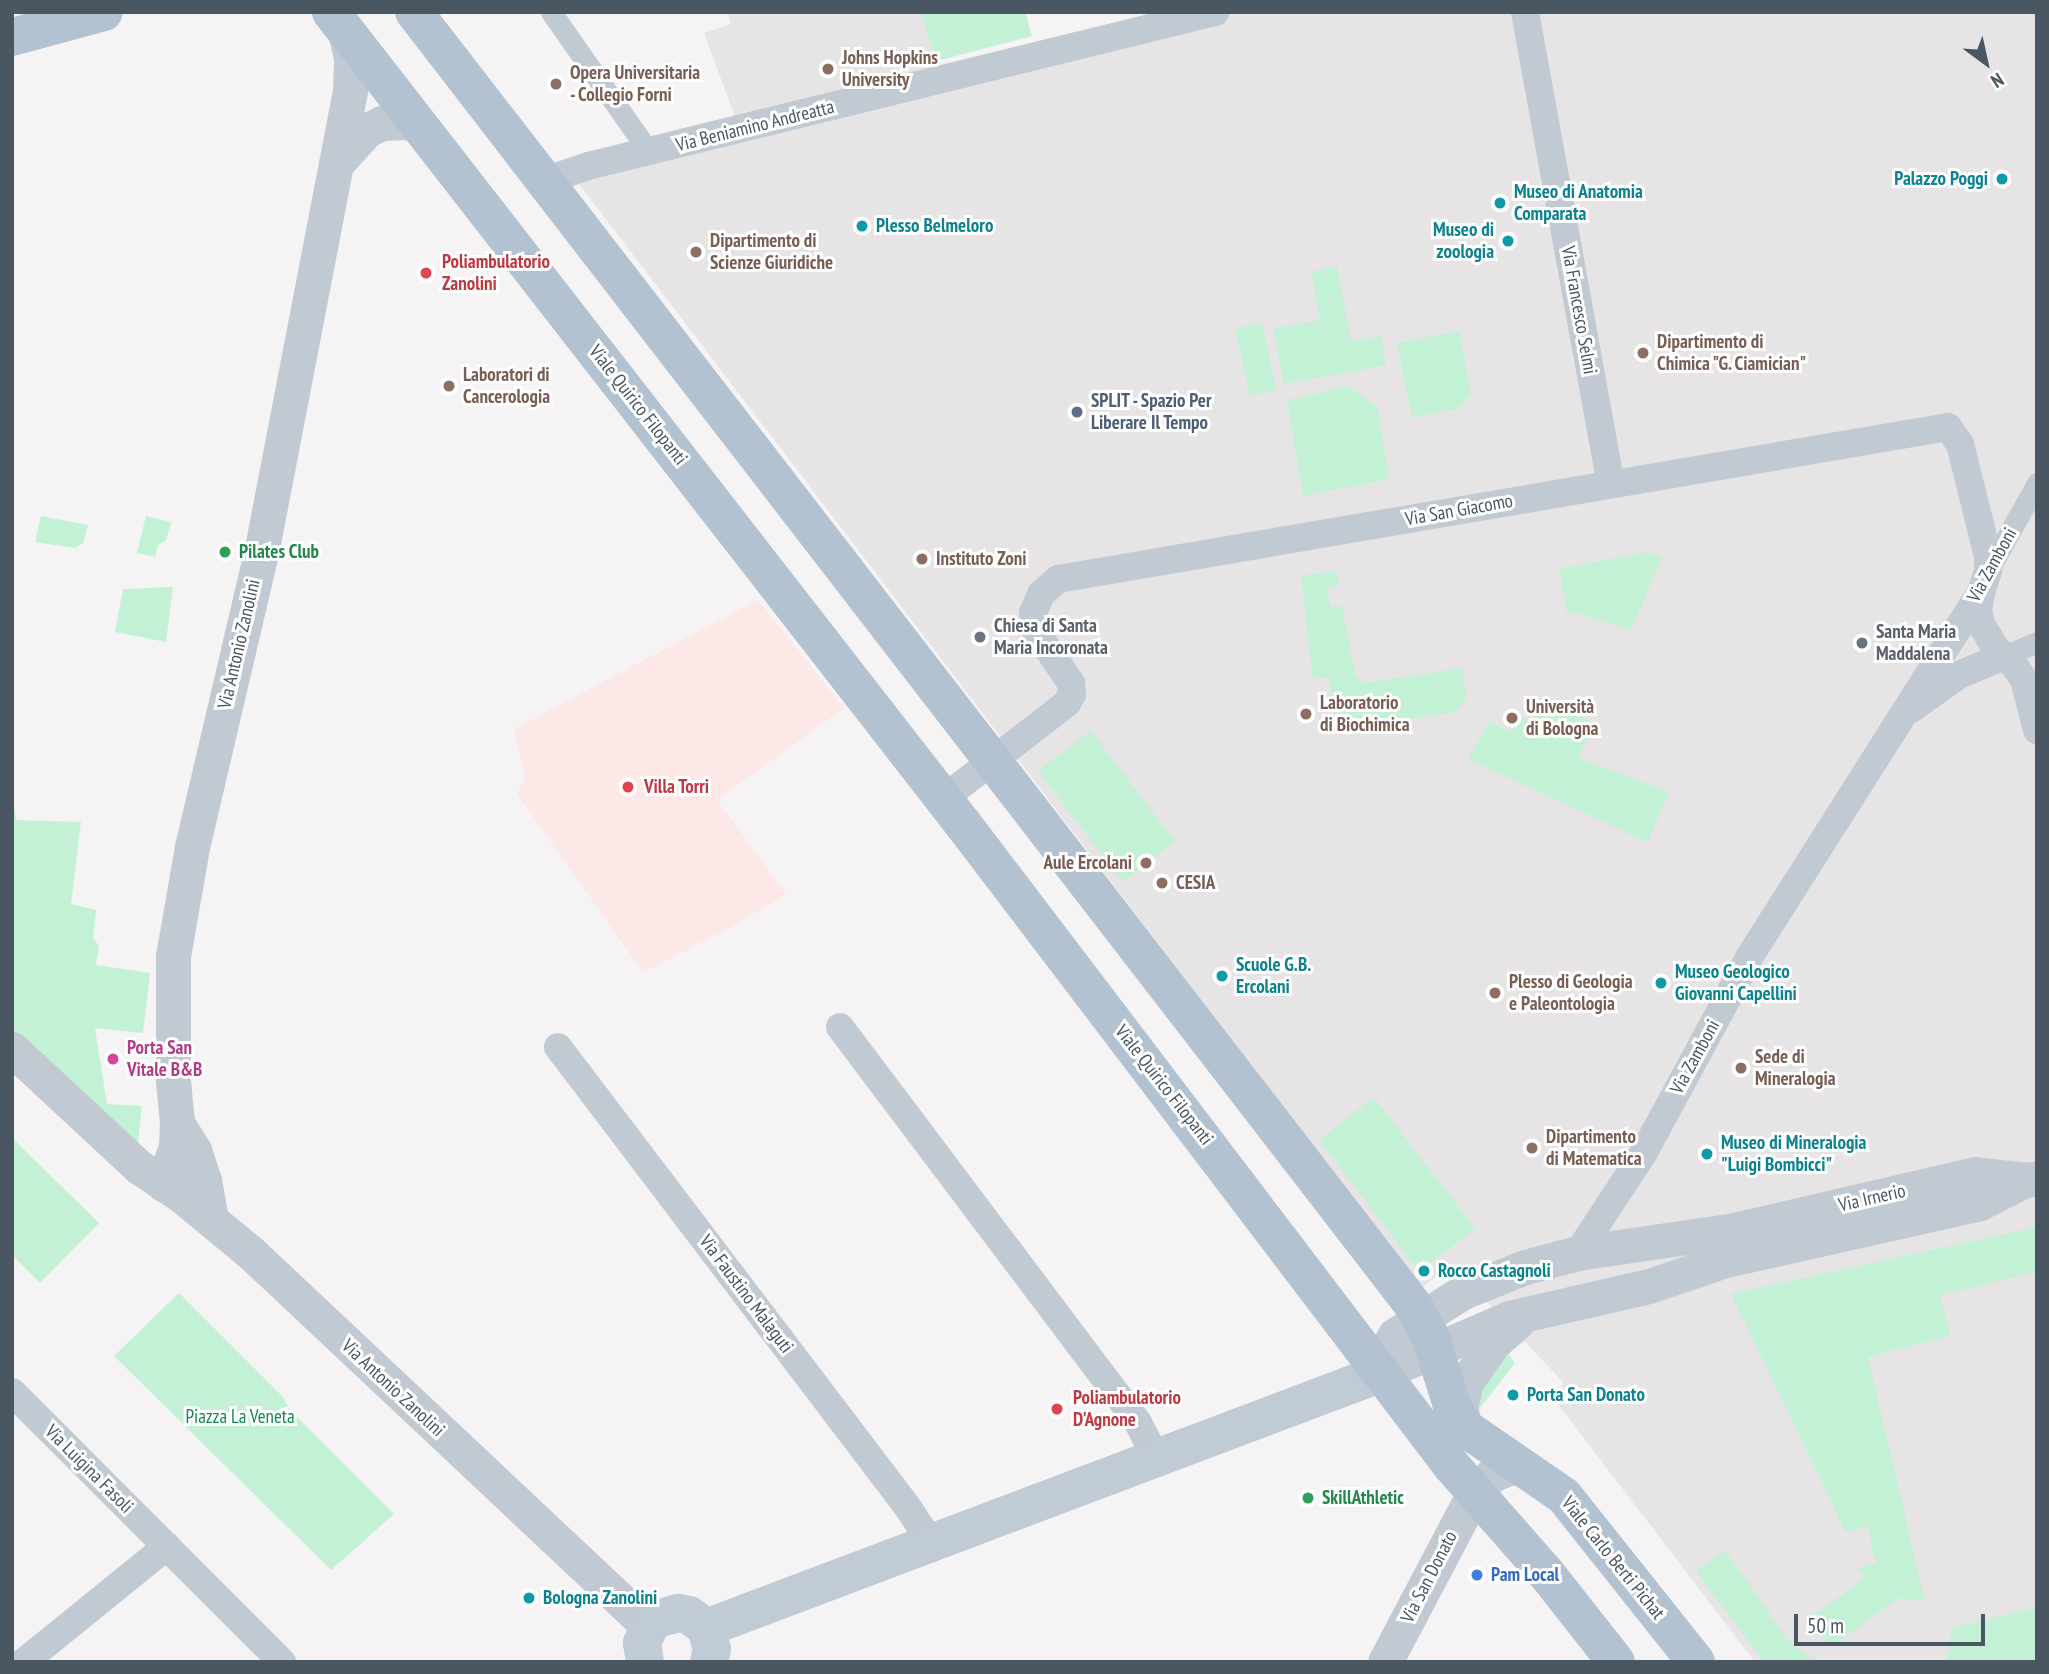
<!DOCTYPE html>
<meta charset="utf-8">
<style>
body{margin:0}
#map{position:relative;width:2049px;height:1674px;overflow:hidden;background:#f5f3f3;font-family:"PT Sans Narrow",sans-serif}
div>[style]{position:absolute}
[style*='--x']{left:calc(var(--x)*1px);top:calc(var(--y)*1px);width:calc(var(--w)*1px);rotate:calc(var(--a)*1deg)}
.education>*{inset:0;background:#e6e4e5}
.medical>*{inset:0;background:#fce8e6}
.green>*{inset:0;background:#c3f1d5}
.pedestrian>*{height:21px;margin:-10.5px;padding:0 10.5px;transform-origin:10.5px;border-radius:10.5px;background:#c1cad2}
.minor>*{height:28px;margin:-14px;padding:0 14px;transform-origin:14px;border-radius:14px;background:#c1cad2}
.tertiary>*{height:35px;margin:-17.5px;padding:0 17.5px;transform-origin:17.5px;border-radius:17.5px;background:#c1cad2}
.secondary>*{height:38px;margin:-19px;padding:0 19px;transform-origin:19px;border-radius:19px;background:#c1cbd6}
.primary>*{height:38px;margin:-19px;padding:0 19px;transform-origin:19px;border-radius:19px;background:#b3c2d1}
.dots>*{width:19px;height:19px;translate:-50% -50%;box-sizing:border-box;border:4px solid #fff;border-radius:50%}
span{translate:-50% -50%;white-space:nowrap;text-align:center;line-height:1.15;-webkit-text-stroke:6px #fff;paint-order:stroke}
.education-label{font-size:19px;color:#785e54;font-weight:700}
.left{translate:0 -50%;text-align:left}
.right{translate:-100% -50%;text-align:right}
.street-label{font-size:19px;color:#4a5661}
.culture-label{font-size:19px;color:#0d838f;font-weight:700}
.health-label{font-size:19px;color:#be3a42;font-weight:700}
.service-label{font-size:19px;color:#4e5e75;font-weight:700}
.leisure-label{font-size:19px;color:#27864d;font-weight:700}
.worship-label{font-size:19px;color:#5b616d;font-weight:700}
.hotel-label{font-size:19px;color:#b23c85;font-weight:700}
.park-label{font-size:19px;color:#17864f}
.shop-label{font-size:19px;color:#366cbe;font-weight:700}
.frame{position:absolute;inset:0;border:14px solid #4a5661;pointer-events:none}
.north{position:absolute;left:1951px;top:28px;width:70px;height:70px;-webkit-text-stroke:5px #fff;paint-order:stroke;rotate:147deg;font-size:19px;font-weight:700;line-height:28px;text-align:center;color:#4a5661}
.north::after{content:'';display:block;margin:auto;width:24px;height:32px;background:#4a5661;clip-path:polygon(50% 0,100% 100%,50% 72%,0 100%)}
.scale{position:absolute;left:1794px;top:1614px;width:191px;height:32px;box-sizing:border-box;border:4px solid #4a5661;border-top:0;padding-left:9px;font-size:21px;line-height:24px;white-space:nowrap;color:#4a5661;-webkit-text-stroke:5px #fff;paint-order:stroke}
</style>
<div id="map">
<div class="education">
<i style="clip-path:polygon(727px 12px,921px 12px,941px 76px,738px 125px,704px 33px,731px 24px)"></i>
<i style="clip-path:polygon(1215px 12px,2037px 12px,2037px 1662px,1755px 1662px,1557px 1403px,1563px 1382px,1452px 1265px,1421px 1288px,570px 172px)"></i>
</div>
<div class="medical">
<i style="clip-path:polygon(758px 600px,844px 708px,717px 800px,786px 894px,728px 929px,643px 972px,517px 794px,525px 779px,514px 729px)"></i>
</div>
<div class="green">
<i style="clip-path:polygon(921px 12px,1025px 12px,1032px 36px,936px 61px)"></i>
<i style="clip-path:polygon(1337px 266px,1351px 341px,1381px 336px,1386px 365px,1284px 384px,1273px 329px,1320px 320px,1311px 272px)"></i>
<i style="clip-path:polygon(1262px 323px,1276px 390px,1250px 395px,1235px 329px)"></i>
<i style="clip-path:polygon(1459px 331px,1471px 393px,1458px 409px,1412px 418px,1397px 343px)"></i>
<i style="clip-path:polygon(1348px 386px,1377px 407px,1389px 479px,1303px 496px,1287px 400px)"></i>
<i style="clip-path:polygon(41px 516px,88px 525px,83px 543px,75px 548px,35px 542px)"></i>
<i style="clip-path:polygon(146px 516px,171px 522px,166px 540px,158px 545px,155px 557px,137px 553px)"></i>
<i style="clip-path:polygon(1649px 552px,1662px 557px,1631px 630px,1579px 614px,1567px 613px,1559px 569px)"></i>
<i style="clip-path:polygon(1336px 571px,1339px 586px,1327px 588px,1330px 607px,1342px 606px,1356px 677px,1366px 683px,1462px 668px,1467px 698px,1456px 712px,1336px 729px,1329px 678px,1313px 679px,1301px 576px)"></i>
<i style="clip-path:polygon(173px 587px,166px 642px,115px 632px,123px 589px)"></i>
<i style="clip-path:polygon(1545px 703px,1596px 723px,1578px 758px,1670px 792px,1647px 842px,1468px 759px,1489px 722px,1513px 732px,1519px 716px,1531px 722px)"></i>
<i style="clip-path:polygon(1091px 731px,1175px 841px,1122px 881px,1038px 771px)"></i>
<i style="clip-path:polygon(12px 789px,16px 820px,81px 822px,71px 904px,96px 910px,93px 938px,99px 946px,96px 965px,150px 973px,143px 1033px,95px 1028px,107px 1104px,142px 1106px,138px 1143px,73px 1089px,12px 1029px)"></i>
<i style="clip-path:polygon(1374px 1097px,1475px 1229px,1419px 1272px,1319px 1140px)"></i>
<i style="clip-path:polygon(12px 1138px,99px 1223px,40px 1283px,12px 1255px)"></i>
<i style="clip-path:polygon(2037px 1227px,2037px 1272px,1940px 1295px,1950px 1336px,1868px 1357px,1925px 1601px,1899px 1598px,1831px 1647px,1811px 1617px,1865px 1578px,1858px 1568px,1876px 1562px,1868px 1527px,1846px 1532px,1731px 1294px)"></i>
<i style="clip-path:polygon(179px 1293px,283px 1397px,289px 1409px,394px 1514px,331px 1570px,114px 1356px)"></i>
<i style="clip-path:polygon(1505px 1348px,1515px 1363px,1473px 1417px,1477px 1390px)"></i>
<i style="clip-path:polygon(1725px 1550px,1788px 1640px,1814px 1662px,1764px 1662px,1696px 1571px)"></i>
<i style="clip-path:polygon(2037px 1607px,2037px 1662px,1947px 1662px,1952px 1628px)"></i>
</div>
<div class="pedestrian">
<i style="--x:551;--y:12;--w:171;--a:55"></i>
<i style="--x:1988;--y:571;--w:101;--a:-60.9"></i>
<i style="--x:2004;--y:656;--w:36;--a:-23"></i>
</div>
<div class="minor">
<i style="--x:1525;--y:12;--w:480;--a:79.7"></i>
<i style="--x:544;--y:181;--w:46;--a:-18.8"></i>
<i style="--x:588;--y:166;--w:646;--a:-13.8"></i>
<i style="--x:1981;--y:592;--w:19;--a:99"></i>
<i style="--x:1978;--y:611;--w:13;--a:77"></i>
<i style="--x:1981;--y:624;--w:29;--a:59"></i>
<i style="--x:1996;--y:649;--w:23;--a:41"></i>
<i style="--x:2013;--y:664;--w:19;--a:55"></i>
<i style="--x:2024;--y:680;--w:52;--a:75.4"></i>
<i style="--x:1911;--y:709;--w:59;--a:-35.3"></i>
<i style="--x:1959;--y:675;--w:49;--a:-22.9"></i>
<i style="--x:943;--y:799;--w:157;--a:-37.7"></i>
<i style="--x:1067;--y:703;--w:10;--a:-61"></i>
<i style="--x:1072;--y:694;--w:11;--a:-95"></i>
<i style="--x:1071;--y:683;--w:60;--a:-124.2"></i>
<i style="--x:1037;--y:633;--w:20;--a:-101"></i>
<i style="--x:1033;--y:613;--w:21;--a:-67"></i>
<i style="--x:1041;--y:594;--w:23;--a:-41"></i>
<i style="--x:1058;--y:579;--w:903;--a:-9.69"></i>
<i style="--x:1948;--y:427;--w:21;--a:55"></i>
<i style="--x:1960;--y:444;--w:115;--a:76"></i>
<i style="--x:1988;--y:556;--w:15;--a:90"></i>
<i style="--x:1988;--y:571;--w:22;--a:108"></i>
<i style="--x:1981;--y:592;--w:433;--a:122.4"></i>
<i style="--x:1749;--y:958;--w:221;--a:118.4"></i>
<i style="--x:1644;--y:1152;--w:121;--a:123.2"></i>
<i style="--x:840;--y:1027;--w:496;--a:53"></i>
<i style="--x:1138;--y:1423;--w:40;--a:62"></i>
<i style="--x:558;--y:1047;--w:580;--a:52.77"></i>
<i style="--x:909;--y:1509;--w:40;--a:57.1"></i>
<i style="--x:12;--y:1392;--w:382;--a:45"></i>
<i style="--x:24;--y:1662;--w:184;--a:-39"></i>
</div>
<div class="tertiary">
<i style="--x:336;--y:164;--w:46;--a:-47.6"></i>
<i style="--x:367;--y:130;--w:17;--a:-25"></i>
<i style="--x:382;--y:123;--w:25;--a:-2"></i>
<i style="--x:407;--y:122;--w:13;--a:18"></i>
<i style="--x:12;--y:1049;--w:173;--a:42.9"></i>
<i style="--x:139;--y:1167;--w:52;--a:34"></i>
<i style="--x:182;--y:1196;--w:88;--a:39.5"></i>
<i style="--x:250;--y:1252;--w:548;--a:43.22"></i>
<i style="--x:177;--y:1123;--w:32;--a:58"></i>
<i style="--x:194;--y:1150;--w:32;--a:72"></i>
<i style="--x:204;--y:1180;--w:40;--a:80"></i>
<i style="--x:2025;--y:1180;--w:50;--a:-173.2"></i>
<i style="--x:1975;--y:1174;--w:246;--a:166.9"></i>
<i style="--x:1735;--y:1230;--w:159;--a:171.7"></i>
<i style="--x:1578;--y:1253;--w:55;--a:165.2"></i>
<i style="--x:1525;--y:1267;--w:67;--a:158"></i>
<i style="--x:1463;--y:1292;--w:80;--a:147.7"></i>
<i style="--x:1395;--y:1335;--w:20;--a:120"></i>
<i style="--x:1385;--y:1352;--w:21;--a:98"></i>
<i style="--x:1382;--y:1373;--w:138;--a:-23.4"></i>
<i style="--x:1509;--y:1318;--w:144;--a:-12.9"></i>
<i style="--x:1649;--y:1286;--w:81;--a:-18.7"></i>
<i style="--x:1726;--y:1260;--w:260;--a:-12.6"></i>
<i style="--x:1980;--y:1203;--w:51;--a:-27.1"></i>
<i style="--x:2025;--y:1180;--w:12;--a:-9"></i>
<i style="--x:163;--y:1184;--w:39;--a:-71"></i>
<i style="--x:176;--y:1147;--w:24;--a:-88"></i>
<i style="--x:177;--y:1123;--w:42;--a:-95.4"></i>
<i style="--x:173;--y:1081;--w:125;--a:-90"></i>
<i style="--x:173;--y:956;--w:111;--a:-80.1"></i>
<i style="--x:192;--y:847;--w:307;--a:-76.8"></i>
<i style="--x:262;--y:548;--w:466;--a:-79.1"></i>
<i style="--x:350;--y:90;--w:33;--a:-88"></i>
<i style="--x:351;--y:57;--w:27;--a:-103"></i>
<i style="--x:1465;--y:1428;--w:21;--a:-104"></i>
<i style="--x:1460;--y:1408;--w:27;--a:-77"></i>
<i style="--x:1466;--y:1382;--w:49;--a:-55"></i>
<i style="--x:1494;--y:1342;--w:30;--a:-40"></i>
<i style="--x:1385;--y:1662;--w:191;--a:-62.2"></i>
<i style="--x:1474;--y:1493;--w:27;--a:-45"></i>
<i style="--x:1493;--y:1474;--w:27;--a:-20"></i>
</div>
<div class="secondary">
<i style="--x:706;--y:1628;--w:722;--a:-20.67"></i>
<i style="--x:645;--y:1662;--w:19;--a:-99"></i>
<i style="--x:642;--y:1643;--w:17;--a:-66"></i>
<i style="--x:649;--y:1627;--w:11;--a:-45"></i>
<i style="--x:657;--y:1619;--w:22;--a:-16"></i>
<i style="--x:678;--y:1613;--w:11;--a:10"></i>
<i style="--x:689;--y:1615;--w:21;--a:37"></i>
<i style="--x:706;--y:1628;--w:22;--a:74"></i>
<i style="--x:712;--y:1649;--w:13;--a:103"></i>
</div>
<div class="primary">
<i style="--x:331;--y:12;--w:1029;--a:52.11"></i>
<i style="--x:963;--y:824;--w:806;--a:52.72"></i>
<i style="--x:1451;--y:1465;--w:144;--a:48.7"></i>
<i style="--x:1546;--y:1573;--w:113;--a:51.8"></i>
<i style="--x:414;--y:12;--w:1634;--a:52.31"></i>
<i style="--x:1413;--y:1305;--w:38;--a:61"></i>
<i style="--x:1431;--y:1338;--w:71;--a:72.8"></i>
<i style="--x:1452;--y:1406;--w:26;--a:59"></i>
<i style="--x:1465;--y:1428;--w:120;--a:34.5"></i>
<i style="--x:1564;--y:1496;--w:212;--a:51.5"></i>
<i style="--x:12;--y:37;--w:95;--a:-15.2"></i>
</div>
<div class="dots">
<i style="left:828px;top:69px;background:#8d6e63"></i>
<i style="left:556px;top:84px;background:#8d6e63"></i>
<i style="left:2002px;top:179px;background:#0f9aa8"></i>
<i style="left:1500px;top:203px;background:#0f9aa8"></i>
<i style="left:862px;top:226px;background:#0f9aa8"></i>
<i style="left:1508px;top:241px;background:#0f9aa8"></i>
<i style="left:696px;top:252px;background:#8d6e63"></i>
<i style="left:426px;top:273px;background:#e0444e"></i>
<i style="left:1643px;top:353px;background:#8d6e63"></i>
<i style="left:449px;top:386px;background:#8d6e63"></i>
<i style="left:1077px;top:412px;background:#5c6f8a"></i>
<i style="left:225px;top:552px;background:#2e9e5b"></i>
<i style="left:922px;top:559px;background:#8d6e63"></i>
<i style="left:980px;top:637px;background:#6b7280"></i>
<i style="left:1862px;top:643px;background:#6b7280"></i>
<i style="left:1306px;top:714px;background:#8d6e63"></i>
<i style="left:1512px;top:718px;background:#8d6e63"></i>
<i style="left:628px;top:787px;background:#e0444e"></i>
<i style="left:1146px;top:863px;background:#8d6e63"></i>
<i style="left:1162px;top:883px;background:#8d6e63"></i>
<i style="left:1222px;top:976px;background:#0f9aa8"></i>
<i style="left:1661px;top:983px;background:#0f9aa8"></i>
<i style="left:1495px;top:993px;background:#8d6e63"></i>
<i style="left:113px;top:1059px;background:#d1479c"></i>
<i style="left:1741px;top:1068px;background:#8d6e63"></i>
<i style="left:1532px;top:1148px;background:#8d6e63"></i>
<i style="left:1707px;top:1154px;background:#0f9aa8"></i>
<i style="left:1424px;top:1271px;background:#0f9aa8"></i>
<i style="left:1513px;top:1395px;background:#0f9aa8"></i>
<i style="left:1057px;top:1409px;background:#e0444e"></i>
<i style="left:1308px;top:1498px;background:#2e9e5b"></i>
<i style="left:1477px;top:1575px;background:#3f7fe0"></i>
<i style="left:529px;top:1598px;background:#0f9aa8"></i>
</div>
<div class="education-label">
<span class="left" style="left:842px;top:69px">Johns Hopkins<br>University</span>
<span class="left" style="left:570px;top:84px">Opera Universitaria<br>- Collegio Forni</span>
<span class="left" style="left:710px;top:252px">Dipartimento di<br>Scienze Giuridiche</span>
<span class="left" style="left:1657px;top:353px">Dipartimento di<br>Chimica "G. Ciamician"</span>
<span class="left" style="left:463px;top:386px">Laboratori di<br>Cancerologia</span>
<span class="left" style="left:936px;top:559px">Instituto Zoni</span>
<span class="left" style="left:1320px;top:714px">Laboratorio<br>di Biochimica</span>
<span class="left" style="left:1526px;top:718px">Università<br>di Bologna</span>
<span class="right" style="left:1132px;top:863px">Aule Ercolani</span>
<span class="left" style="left:1176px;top:883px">CESIA</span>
<span class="left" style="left:1509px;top:993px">Plesso di Geologia<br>e Paleontologia</span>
<span class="left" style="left:1755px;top:1068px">Sede di<br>Mineralogia</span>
<span class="left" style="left:1546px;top:1148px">Dipartimento<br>di Matematica</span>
</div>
<div class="street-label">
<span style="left:755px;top:126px;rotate:-14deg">Via Beniamino Andreatta</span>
<span style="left:1579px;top:310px;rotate:80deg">Via Francesco Selmi</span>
<span style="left:638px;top:405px;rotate:52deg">Viale Quirico Filopanti</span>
<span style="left:1459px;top:510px;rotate:-10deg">Via San Giacomo</span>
<span style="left:1992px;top:565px;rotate:-61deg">Via Zamboni</span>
<span style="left:239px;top:644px;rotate:-77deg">Via Antonio Zanolini</span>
<span style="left:1695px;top:1057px;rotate:-61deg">Via Zamboni</span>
<span style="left:1164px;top:1085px;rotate:52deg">Viale Quirico Filopanti</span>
<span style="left:1872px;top:1198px;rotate:-13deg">Via Irnerio</span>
<span style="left:746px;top:1294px;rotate:53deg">Via Faustino Malaguti</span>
<span style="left:393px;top:1388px;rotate:43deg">Via Antonio Zanolini</span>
<span style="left:89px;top:1469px;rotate:45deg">Via Luigina Fasoli</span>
<span style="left:1613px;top:1558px;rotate:51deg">Viale Carlo Berti Pichat</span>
<span style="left:1429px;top:1577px;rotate:-63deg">Via San Donato</span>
</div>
<div class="culture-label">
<span class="right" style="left:1988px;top:179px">Palazzo Poggi</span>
<span class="left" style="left:1514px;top:203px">Museo di Anatomia<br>Comparata</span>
<span class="left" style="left:876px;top:226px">Plesso Belmeloro</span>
<span class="right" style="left:1494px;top:241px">Museo di<br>zoologia</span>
<span class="left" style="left:1236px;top:976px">Scuole G.B.<br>Ercolani</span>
<span class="left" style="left:1675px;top:983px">Museo Geologico<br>Giovanni Capellini</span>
<span class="left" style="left:1721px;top:1154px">Museo di Mineralogia<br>"Luigi Bombicci"</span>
<span class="left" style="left:1438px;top:1271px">Rocco Castagnoli</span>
<span class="left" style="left:1527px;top:1395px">Porta San Donato</span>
<span class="left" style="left:543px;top:1598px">Bologna Zanolini</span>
</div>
<div class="health-label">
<span class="left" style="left:442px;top:273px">Poliambulatorio<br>Zanolini</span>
<span class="left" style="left:644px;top:787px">Villa Torri</span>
<span class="left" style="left:1073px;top:1409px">Poliambulatorio<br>D'Agnone</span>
</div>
<div class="service-label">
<span class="left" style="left:1091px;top:412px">SPLIT - Spazio Per<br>Liberare Il Tempo</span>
</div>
<div class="leisure-label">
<span class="left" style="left:239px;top:552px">Pilates Club</span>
<span class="left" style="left:1322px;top:1498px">SkillAthletic</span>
</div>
<div class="worship-label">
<span class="left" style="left:994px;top:637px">Chiesa di Santa<br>Maria Incoronata</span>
<span class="left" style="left:1876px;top:643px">Santa Maria<br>Maddalena</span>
</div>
<div class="hotel-label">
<span class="left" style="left:127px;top:1059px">Porta San<br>Vitale B&amp;B</span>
</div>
<div class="park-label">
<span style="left:240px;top:1417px">Piazza La Veneta</span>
</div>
<div class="shop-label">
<span class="left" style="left:1491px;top:1575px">Pam Local</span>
</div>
<div class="frame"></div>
<div class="north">N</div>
<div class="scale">50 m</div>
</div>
